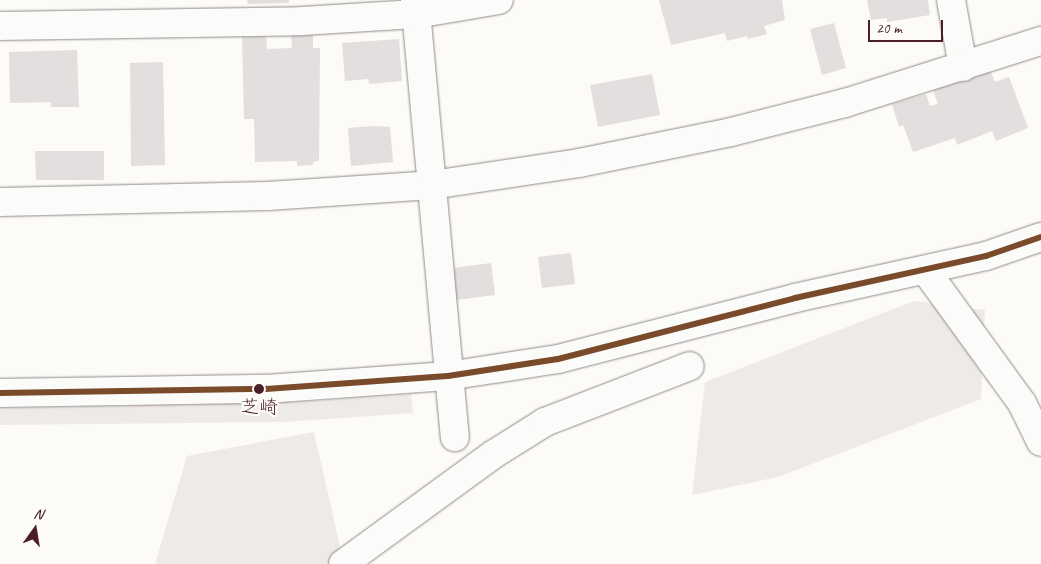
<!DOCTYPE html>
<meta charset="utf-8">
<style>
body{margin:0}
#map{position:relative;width:1041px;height:564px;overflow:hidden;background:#fcfbf8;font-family:Caveat,"Klee One",sans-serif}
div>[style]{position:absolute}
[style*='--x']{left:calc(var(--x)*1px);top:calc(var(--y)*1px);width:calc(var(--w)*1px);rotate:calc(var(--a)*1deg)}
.green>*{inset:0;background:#eeeae8}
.building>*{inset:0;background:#e2dfde}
.roads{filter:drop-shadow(0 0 1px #928a8b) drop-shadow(0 0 1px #928a8b)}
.minor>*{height:28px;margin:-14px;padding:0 14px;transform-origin:14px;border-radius:14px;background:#fbfbf9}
.bus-1>*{height:6px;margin:-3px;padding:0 3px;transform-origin:3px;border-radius:3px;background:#7a4b2a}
.dots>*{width:14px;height:14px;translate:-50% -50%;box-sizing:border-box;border:2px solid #fdfcf7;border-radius:50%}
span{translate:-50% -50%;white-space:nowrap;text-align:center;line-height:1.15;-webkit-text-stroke:4.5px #fdfcf7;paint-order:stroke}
.bus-label{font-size:19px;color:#4a1f2b}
.north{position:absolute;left:10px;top:504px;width:50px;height:50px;-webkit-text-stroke:4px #fdfcf7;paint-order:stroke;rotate:13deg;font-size:14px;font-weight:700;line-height:20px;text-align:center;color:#4a1f2b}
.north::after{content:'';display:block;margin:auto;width:18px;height:22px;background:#4a1f2b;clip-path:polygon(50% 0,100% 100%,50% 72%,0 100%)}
.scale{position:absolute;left:868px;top:20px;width:75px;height:22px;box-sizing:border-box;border:2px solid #4a1f2b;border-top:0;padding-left:6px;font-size:15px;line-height:18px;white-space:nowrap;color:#4a1f2b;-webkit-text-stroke:4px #fdfcf7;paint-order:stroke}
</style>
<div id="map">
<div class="green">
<i style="clip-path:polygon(914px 301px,985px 310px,981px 399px,778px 477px,692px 495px,705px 382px)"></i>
<i style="clip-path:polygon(411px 394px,413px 413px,284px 422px,0 425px,0 408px,297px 402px)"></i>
<i style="clip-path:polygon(314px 432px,344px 564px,155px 564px,187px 456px)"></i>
</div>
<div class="building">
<i style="clip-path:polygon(247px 0,289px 0,289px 3px,248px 4px)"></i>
<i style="clip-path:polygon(659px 0,782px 0,785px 20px,764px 26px,767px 34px,748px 39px,747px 36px,727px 41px,725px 33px,671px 45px)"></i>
<i style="clip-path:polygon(867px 0,928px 0,930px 15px,887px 22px,887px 18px,871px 20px)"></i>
<i style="clip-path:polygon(834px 23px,846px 68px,822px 75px,810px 29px)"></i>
<i style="clip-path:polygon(291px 35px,313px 35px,313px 48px,320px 48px,319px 161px,313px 162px,313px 165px,297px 166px,297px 161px,255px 162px,254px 119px,244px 119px,242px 36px,266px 36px,267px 49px,292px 48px)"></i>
<i style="clip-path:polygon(399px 39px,402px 81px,369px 84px,368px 79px,345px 81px,342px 43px)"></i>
<i style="clip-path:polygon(77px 50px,79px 107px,51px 107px,51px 102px,10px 103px,9px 52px)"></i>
<i style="clip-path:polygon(163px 62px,165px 165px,131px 166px,130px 63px)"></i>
<i style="clip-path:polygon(990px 70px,995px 82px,1009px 77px,1028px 128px,996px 141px,992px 131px,957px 145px,955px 138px,913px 152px,903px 125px,899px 127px,892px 104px,926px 94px,930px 106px,938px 104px,933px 90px)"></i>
<i style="clip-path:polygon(652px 74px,660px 115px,598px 127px,590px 85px)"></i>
<i style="clip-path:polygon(375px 126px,390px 127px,393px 162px,351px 166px,348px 128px)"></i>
<i style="clip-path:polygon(35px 151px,104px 151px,104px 180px,36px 180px)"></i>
<i style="clip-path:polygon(571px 253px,575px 284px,542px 288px,538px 257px)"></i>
<i style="clip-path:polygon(491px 263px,495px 295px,456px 300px,452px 268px)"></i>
</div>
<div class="roads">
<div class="minor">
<i style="--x:415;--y:0;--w:439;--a:84.8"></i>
<i style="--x:951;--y:0;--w:68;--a:79.8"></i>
<i style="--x:0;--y:26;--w:302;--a:-0.9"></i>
<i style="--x:302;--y:21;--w:114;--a:-3.5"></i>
<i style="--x:416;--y:14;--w:84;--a:-9.6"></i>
<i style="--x:0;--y:202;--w:268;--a:-1.3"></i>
<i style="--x:268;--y:196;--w:164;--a:-3.8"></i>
<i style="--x:432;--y:185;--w:149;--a:-8.5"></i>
<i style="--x:579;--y:163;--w:155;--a:-11.5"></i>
<i style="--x:731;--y:132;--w:118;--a:-14.3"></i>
<i style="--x:845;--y:103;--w:206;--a:-17.6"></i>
<i style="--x:926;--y:271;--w:163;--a:54"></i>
<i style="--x:1022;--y:403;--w:43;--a:64"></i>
<i style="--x:0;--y:393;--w:266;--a:-0.9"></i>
<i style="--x:266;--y:389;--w:182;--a:-4.1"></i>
<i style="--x:448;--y:376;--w:111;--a:-8.8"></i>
<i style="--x:558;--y:359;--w:245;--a:-14.4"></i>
<i style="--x:795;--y:298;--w:196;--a:-12.4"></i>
<i style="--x:986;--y:256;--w:58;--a:-19.1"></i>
<i style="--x:343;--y:564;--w:187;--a:-36.1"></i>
<i style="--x:494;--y:454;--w:60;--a:-32.1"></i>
<i style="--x:545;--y:422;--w:155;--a:-21.1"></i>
</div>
</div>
<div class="bus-1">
<i style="--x:0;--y:393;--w:266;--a:-0.9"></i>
<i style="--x:266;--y:389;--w:182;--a:-4.1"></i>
<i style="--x:448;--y:376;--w:111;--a:-8.8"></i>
<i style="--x:558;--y:359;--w:245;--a:-14.4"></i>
<i style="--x:795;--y:298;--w:196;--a:-12.4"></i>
<i style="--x:986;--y:256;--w:58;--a:-19.1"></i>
</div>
<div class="dots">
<i style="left:259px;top:389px;background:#4a1f2b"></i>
</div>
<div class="bus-label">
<span style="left:259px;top:408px">芝崎</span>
</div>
<div class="north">N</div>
<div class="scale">20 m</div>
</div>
